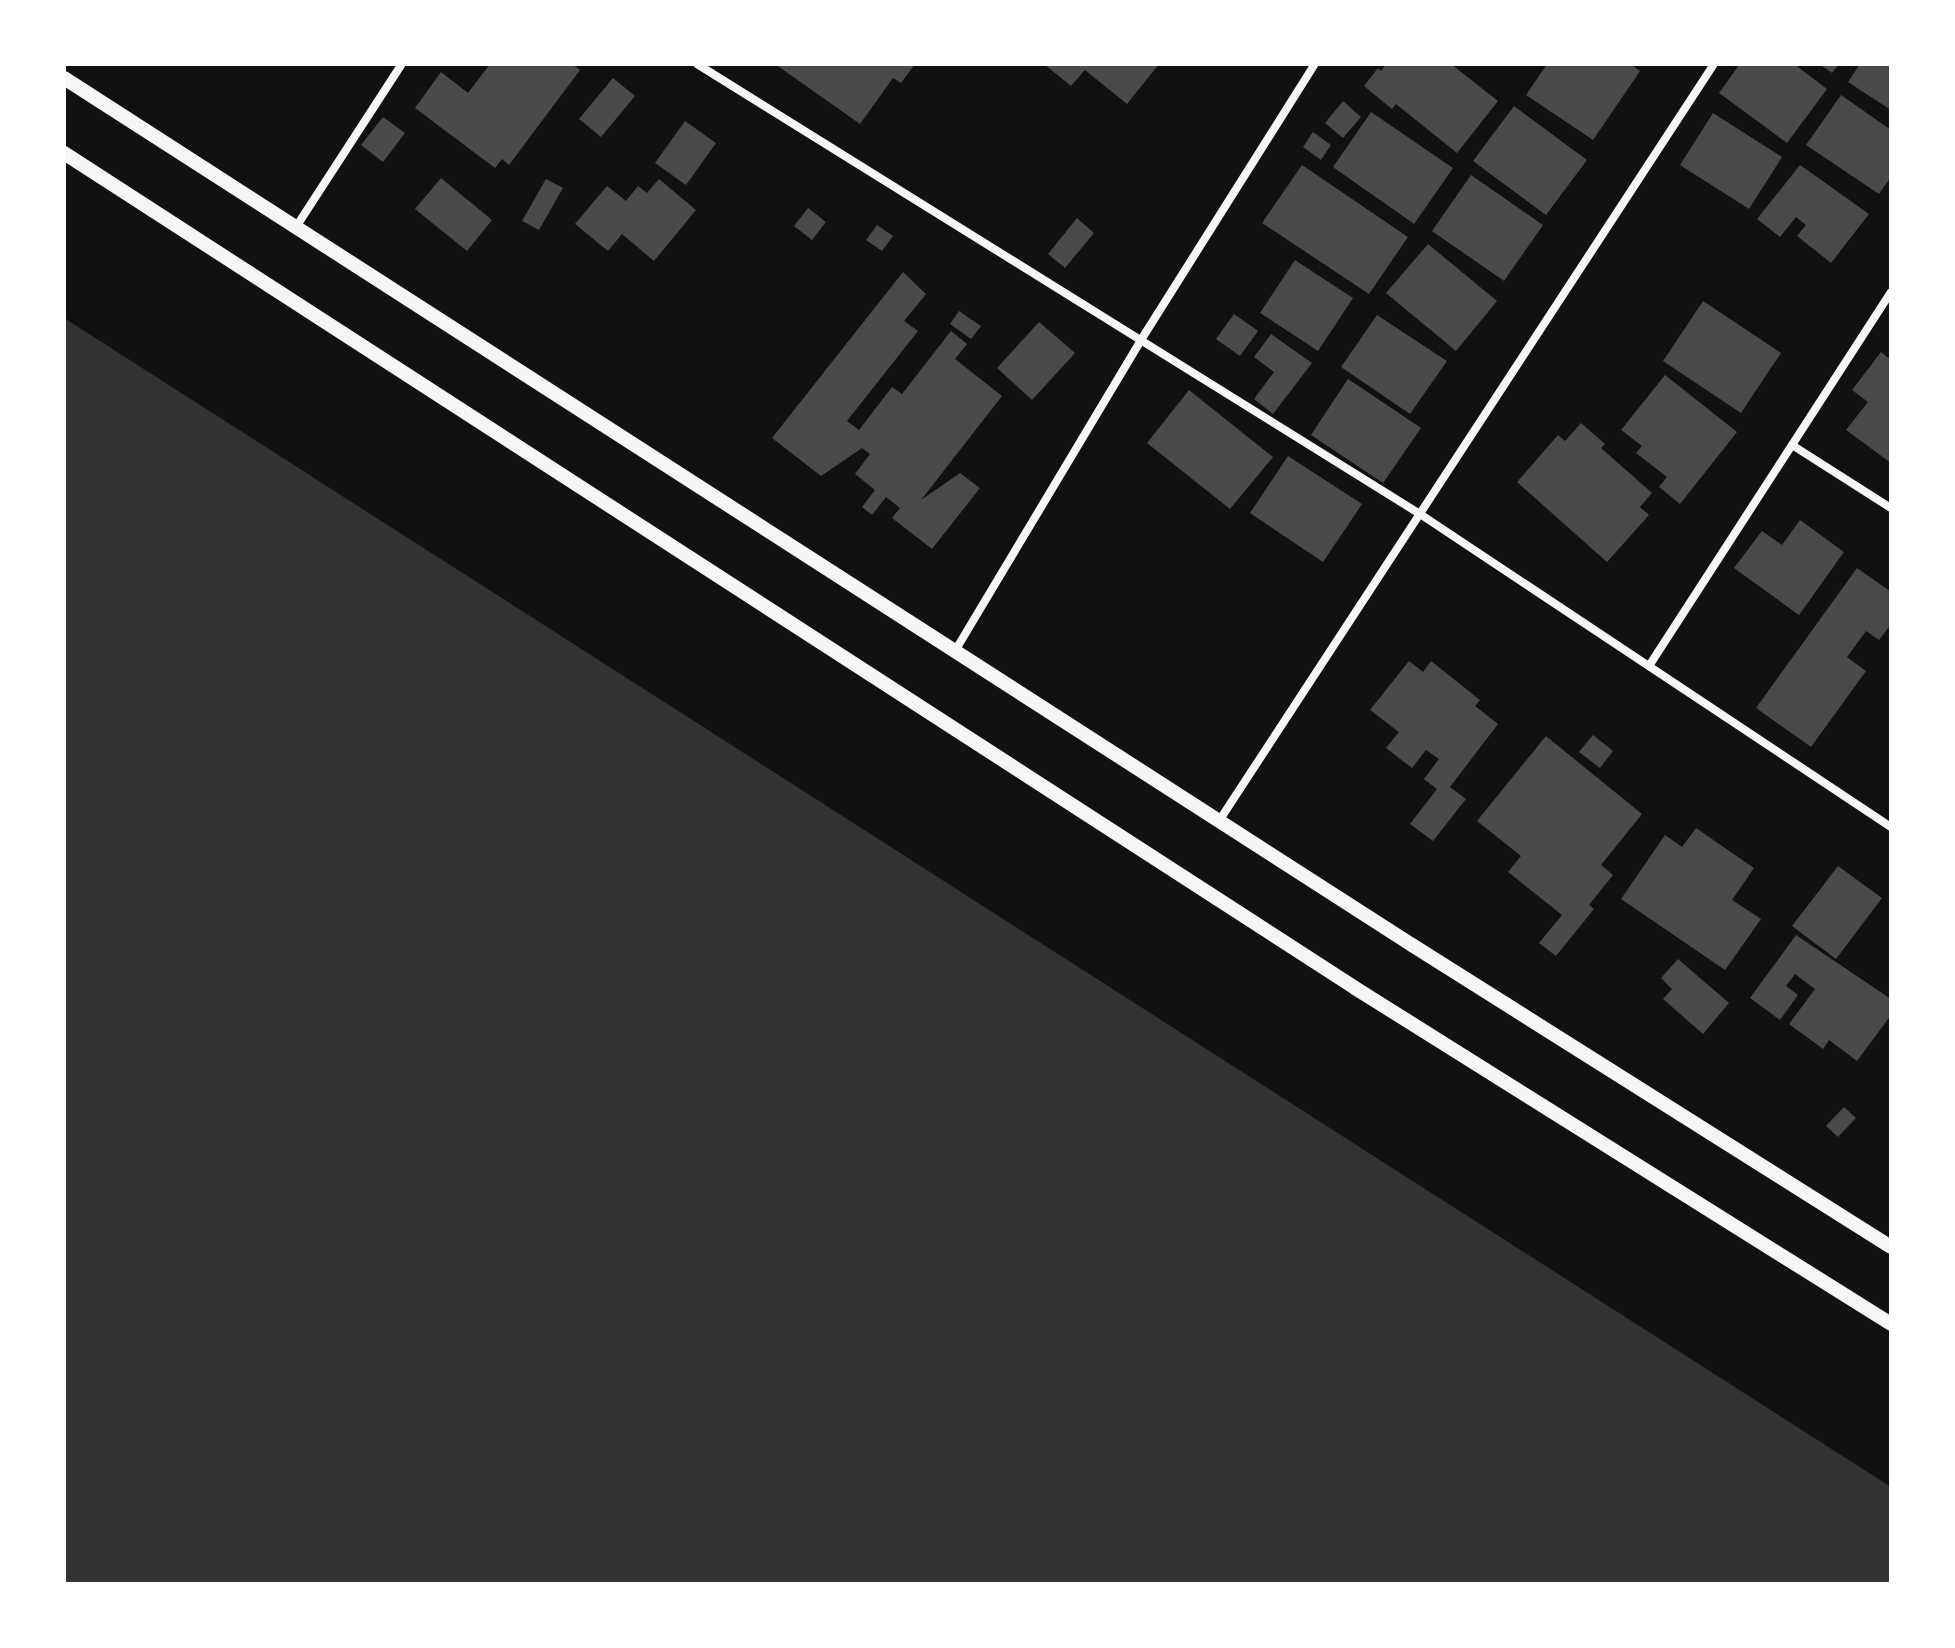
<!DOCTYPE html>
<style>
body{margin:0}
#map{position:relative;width:1955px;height:1648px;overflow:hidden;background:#111;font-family:"Exo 2",sans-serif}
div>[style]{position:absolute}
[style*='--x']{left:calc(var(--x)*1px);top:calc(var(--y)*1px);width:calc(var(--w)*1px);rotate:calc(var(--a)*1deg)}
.water>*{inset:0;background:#333}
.building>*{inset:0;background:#4a4a4a}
.minor>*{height:8px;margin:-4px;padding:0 4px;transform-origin:4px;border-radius:4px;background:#f5f5f5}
.tertiary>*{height:14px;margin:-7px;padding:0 7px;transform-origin:7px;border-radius:7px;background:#f5f5f5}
span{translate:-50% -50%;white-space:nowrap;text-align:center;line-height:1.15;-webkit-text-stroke:6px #fff;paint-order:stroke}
.frame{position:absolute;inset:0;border:66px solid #fff;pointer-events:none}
</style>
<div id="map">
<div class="water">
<i style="clip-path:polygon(64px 318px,1891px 1487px,1891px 1584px,64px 1584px)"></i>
</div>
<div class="building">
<i style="clip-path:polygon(490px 64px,572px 64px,580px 70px,509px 165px,502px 159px,495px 168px,415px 108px,441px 72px,468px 93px)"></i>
<i style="clip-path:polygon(775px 64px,915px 64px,901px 83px,893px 78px,860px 124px)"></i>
<i style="clip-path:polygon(1044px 64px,1159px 64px,1127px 104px,1085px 70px,1071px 86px)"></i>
<i style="clip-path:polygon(1386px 64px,1451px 64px,1498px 101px,1457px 153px,1396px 104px,1392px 109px,1364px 86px,1378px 68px,1381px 71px)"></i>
<i style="clip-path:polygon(1547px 64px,1630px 64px,1640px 71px,1593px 140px,1526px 95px)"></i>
<i style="clip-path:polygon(1740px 64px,1794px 64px,1827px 89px,1787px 143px,1719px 93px)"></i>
<i style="clip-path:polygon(1819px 64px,1839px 64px,1832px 73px)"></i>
<i style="clip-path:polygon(1860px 64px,1891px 64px,1891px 110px,1848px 82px)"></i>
<i style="clip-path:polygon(613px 78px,635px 96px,601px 137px,579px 119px)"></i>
<i style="clip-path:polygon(1841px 95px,1891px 130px,1891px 177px,1879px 194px,1806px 145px)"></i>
<i style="clip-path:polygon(1343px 101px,1361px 117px,1343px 138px,1325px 123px)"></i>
<i style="clip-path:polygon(1514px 106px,1587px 160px,1546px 215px,1473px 161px)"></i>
<i style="clip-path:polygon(1371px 112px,1453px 168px,1414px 224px,1333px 167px)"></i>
<i style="clip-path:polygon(1713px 113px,1782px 157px,1749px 209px,1680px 165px)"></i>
<i style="clip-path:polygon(383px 117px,405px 133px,383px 162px,361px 145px)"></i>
<i style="clip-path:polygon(685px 121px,716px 143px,686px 185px,655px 163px)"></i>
<i style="clip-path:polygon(1313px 132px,1331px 145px,1321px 160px,1303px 147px)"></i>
<i style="clip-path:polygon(1302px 165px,1408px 237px,1369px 294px,1262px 223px)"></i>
<i style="clip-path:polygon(1800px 165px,1869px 214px,1831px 263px,1797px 236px,1806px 225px,1796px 217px,1780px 237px,1757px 219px)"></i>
<i style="clip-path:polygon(1471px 175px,1543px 225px,1504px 281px,1432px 231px)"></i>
<i style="clip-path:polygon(441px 178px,492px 220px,467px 251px,415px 209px)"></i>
<i style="clip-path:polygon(546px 179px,563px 188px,539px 230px,522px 221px)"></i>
<i style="clip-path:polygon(659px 179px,696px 210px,654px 261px,622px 234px,608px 251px,575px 224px,607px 186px,626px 201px,638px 186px,647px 193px)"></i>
<i style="clip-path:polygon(808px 208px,826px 222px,812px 240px,794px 226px)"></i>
<i style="clip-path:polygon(1077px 218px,1094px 233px,1065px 268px,1048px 254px)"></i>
<i style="clip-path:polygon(877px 225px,893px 236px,882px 251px,866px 240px)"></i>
<i style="clip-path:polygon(1428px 244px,1497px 301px,1456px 351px,1386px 293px)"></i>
<i style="clip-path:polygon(1295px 260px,1353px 298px,1318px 351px,1260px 313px)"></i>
<i style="clip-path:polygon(903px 272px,926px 294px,904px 321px,918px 331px,847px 421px,859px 430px,892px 387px,902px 394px,951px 331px,967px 344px,955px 359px,1002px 396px,921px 500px,960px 473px,980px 488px,932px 549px,892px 518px,900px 508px,886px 497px,872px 515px,862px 507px,875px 490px,855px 474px,870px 454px,862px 448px,821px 476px,772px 438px)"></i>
<i style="clip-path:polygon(1703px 301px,1781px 353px,1741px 413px,1663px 361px)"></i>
<i style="clip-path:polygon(959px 311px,981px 326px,971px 339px,950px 324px)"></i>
<i style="clip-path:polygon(1234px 314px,1258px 331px,1240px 356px,1216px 339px)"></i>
<i style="clip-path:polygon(1377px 315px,1447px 361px,1410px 414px,1341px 367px)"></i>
<i style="clip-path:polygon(1039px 322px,1075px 353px,1032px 400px,997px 368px)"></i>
<i style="clip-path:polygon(1271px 334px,1312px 363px,1273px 414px,1254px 399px,1274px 372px,1254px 357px)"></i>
<i style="clip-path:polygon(1881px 352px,1891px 360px,1891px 463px,1846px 430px,1868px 402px,1852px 390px)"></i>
<i style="clip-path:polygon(1665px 375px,1737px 432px,1680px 504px,1659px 487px,1667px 477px,1636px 453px,1642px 446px,1621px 430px)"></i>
<i style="clip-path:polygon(1348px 379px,1421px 428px,1383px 483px,1311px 435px)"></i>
<i style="clip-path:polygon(1189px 390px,1273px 457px,1230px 509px,1147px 443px)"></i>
<i style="clip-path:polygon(1581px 423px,1605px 444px,1601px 448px,1652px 493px,1640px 507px,1649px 515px,1607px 562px,1517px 482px,1558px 435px,1565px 441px)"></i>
<i style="clip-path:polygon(1288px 456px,1362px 504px,1323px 562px,1250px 513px)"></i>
<i style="clip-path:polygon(1800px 520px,1844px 552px,1799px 615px,1734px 568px,1762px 531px,1782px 545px)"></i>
<i style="clip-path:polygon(1857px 568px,1891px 592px,1891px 624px,1879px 640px,1866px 631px,1847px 657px,1866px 671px,1811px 747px,1756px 708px)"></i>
<i style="clip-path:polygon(1409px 661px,1423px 672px,1431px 661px,1480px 700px,1475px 706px,1498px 724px,1450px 787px,1466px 799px,1433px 841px,1410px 824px,1437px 789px,1424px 779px,1439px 759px,1426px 750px,1412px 768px,1386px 748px,1399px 732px,1370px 710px)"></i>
<i style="clip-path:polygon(1593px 735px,1613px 751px,1600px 768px,1579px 752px)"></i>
<i style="clip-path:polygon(1546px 736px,1642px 814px,1601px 865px,1613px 875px,1589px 905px,1594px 909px,1556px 956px,1539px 943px,1562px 915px,1508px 872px,1521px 856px,1477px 821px)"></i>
<i style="clip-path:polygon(1696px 828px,1754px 868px,1732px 900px,1761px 919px,1725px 970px,1621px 899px,1665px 835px,1682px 847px)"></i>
<i style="clip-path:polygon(1838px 866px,1882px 898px,1836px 959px,1792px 926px)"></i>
<i style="clip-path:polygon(1796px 935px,1891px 999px,1891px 1015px,1857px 1061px,1829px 1040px,1823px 1049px,1789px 1024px,1815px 989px,1795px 974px,1786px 986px,1798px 995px,1780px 1020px,1750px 998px)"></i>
<i style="clip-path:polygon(1678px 959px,1729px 1003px,1703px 1034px,1663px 999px,1672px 989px,1661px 978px)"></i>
<i style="clip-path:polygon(1844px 1107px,1856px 1118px,1838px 1137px,1826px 1126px)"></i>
</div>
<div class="minor">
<i style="--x:697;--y:64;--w:852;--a:31.9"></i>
<i style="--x:1420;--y:514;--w:566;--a:33.61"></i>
<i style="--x:296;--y:227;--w:194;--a:-57"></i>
<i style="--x:1792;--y:445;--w:117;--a:32.5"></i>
<i style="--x:955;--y:651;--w:362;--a:-59.1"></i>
<i style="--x:1141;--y:340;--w:326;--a:-57.8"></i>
<i style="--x:1649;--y:666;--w:445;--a:-57.1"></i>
<i style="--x:1219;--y:821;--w:904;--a:-56.82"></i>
</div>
<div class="tertiary">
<i style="--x:64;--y:78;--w:1603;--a:32.75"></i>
<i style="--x:1412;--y:945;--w:566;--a:32.23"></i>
<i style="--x:64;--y:153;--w:1537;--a:32.89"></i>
<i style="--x:1355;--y:988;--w:633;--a:32.08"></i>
</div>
<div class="frame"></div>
</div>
